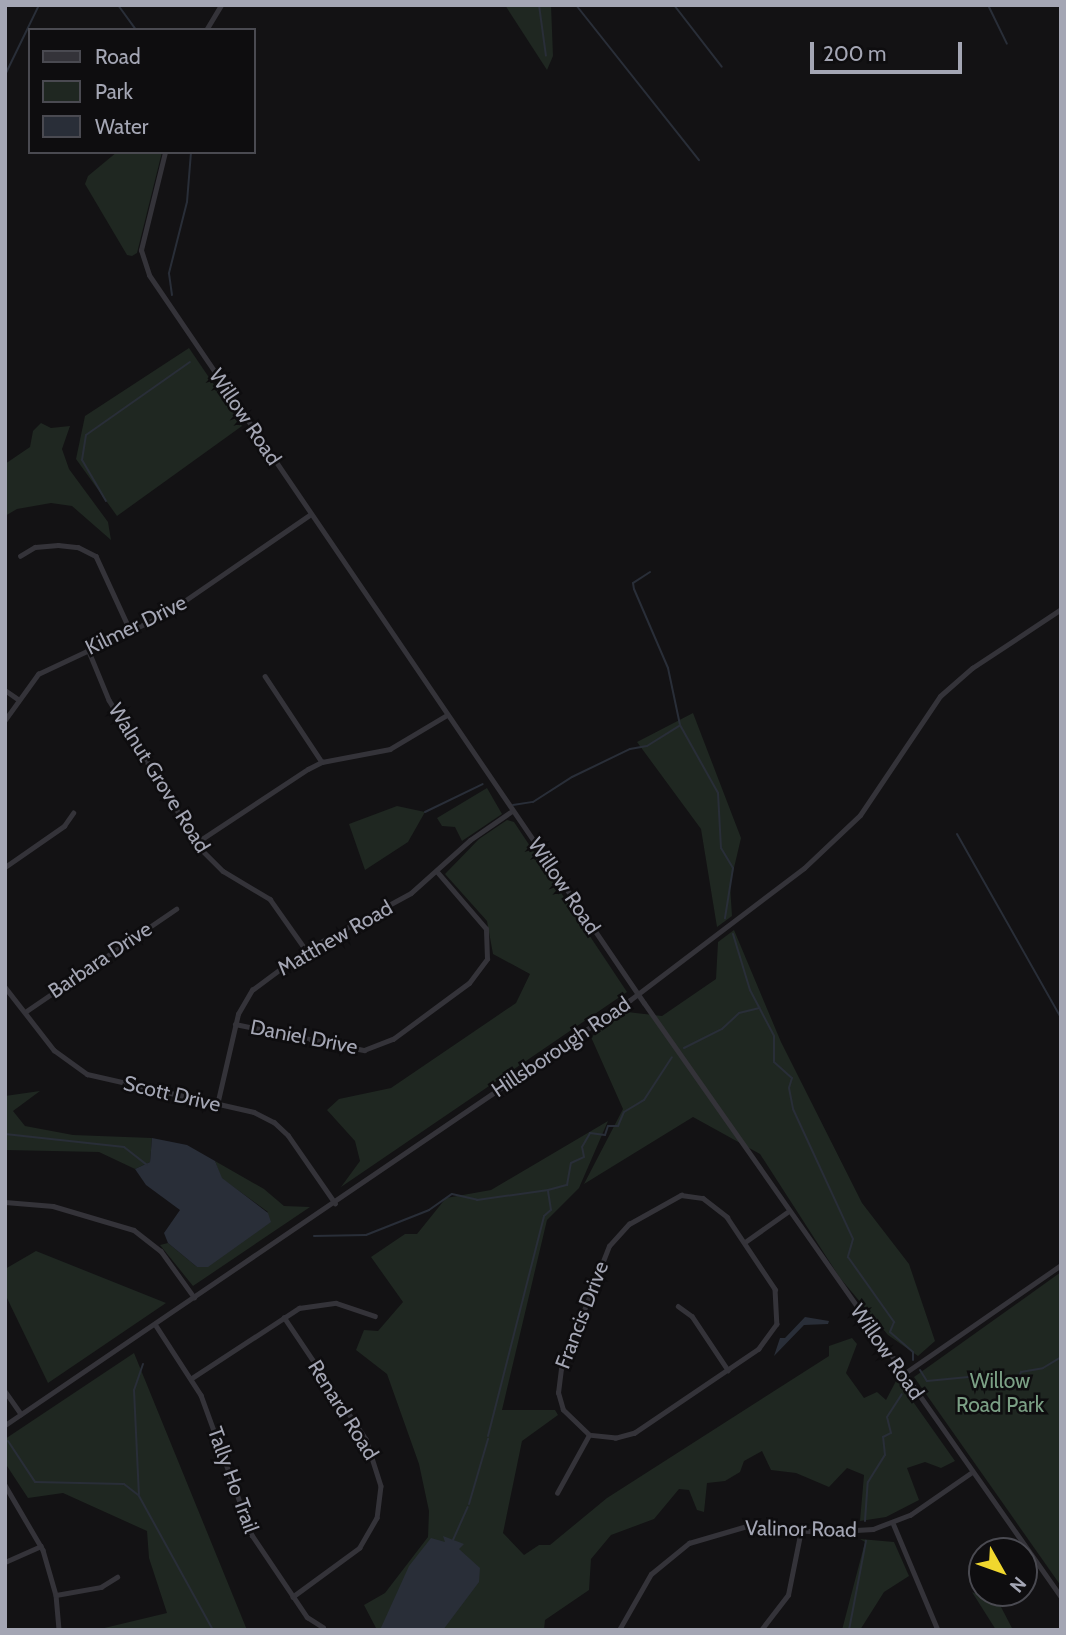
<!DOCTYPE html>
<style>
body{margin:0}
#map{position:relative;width:1066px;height:1635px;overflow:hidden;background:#131214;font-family:Cabin,sans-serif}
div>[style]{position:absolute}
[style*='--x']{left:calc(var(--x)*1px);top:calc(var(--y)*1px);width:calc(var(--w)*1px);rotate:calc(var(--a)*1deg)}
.green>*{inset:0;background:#1f2721}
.water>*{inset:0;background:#292e38}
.stream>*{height:2px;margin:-1px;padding:0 1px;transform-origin:1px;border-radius:1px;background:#292e38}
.minor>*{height:4.5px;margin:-2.25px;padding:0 2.25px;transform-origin:2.25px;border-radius:2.25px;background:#343339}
.tertiary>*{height:5px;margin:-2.5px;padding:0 2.5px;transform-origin:2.5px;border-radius:2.5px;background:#343339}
span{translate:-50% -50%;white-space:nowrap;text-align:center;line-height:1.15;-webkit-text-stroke:5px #0e0d0f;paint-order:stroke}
.street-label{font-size:21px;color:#a4a6b4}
.park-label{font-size:21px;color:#7ba085}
.frame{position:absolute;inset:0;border:7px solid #a4a6b4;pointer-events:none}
.legend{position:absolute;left:28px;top:28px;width:228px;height:126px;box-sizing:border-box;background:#0e0d0f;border:2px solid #4a4a51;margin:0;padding:9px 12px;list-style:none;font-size:21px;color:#a4a6b4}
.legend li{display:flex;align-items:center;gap:14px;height:35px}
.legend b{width:35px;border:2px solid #4a4a51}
.north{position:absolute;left:968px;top:1537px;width:70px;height:70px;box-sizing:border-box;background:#0e0d0f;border:2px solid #4a4a51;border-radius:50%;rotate:130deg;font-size:19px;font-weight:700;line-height:28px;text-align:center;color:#a4a6b4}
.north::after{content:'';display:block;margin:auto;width:24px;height:32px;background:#f0d72e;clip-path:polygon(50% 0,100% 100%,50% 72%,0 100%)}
.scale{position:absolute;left:810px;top:42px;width:152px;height:32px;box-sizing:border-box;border:4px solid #a4a6b4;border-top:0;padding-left:9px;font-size:21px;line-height:24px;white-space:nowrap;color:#a4a6b4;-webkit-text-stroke:5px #0e0d0f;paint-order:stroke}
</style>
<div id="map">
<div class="green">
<i style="clip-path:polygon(505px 5px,551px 5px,553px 56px,547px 70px)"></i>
<i style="clip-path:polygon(117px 152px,162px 152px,137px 253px,132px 256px,127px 255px,85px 184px,88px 176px)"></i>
<i style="clip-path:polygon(189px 348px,242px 426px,117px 516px,76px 459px,85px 416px)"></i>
<i style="clip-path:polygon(41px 423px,51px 428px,70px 426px,62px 449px,69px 469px,108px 522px,111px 540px,72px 506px,51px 503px,17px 509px,5px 516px,5px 464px,30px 447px,33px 431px)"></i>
<i style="clip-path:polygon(693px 713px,741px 838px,730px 885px,732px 916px,717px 927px,701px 829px,637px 742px)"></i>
<i style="clip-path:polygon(487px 788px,502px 814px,462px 841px,455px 827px,442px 826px,437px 818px)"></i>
<i style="clip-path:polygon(397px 806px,425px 812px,408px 842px,365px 870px,349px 824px)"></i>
<i style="clip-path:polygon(507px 820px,514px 822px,627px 992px,341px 1187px,360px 1161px,355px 1141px,327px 1110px,339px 1099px,391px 1088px,516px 1003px,530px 974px,493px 954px,487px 921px,445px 874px,479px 839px)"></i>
<i style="clip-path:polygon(734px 930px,781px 1042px,862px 1203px,909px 1264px,935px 1341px,918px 1356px,888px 1335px,840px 1278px,760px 1154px,693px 1117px,584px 1184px,623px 1109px,591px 1037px,627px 1012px,662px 1016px,716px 979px,718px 942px)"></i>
<i style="clip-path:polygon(40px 1091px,13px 1111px,25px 1126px,73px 1135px,152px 1138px,150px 1162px,135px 1169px,99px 1152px,5px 1150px,5px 1096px)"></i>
<i style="clip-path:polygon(608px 1121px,579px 1188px,547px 1220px,502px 1410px,555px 1410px,558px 1415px,522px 1441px,503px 1533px,524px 1555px,539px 1545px,550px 1545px,607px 1498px,829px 1356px,829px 1346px,852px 1338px,857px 1344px,846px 1373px,864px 1398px,877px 1392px,886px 1400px,897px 1379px,955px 1461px,941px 1468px,925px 1462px,907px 1468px,919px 1500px,886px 1517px,860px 1521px,864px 1475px,847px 1468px,829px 1487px,796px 1473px,771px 1470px,762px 1451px,744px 1461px,740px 1472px,725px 1481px,707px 1483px,704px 1512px,697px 1510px,689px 1490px,679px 1489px,654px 1519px,611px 1535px,591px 1559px,589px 1590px,545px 1620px,544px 1630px,377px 1630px,364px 1605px,385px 1593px,428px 1537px,429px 1511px,419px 1464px,387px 1374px,356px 1350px,364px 1330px,378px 1331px,403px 1302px,371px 1257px,405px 1234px,417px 1234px,446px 1198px,491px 1190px)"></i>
<i style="clip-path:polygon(215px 1161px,264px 1189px,284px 1206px,310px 1207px,193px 1286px,160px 1245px,168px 1243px,197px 1267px,268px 1212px,221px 1178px)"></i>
<i style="clip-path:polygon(36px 1251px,166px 1303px,48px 1383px,5px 1294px,5px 1269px)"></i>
<i style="clip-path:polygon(1061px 1272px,1061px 1586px,914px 1377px)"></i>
<i style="clip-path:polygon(134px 1353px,247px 1630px,96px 1630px,167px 1613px,149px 1558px,147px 1531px,63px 1493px,28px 1498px,5px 1463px,5px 1439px)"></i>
<i style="clip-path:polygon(860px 1539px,894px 1542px,909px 1576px,884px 1592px,860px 1630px,842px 1630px,865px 1542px)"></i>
<i style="clip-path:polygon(972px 1592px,1000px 1605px,1013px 1630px,996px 1630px)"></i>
</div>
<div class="water">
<i style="clip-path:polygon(152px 1138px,187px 1145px,215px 1161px,222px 1178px,268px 1213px,271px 1222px,208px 1267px,197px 1267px,168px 1243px,164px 1233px,180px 1210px,146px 1185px,135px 1169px,150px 1162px)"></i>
<i style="clip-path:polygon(805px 1317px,829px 1321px,828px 1324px,804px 1325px,774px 1356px,780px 1338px,785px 1338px)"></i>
<i style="clip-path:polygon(443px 1536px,464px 1544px,459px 1549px,480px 1568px,479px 1582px,443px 1630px,380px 1630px,409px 1566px,431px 1538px,445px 1542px)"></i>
</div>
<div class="stream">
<i style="--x:118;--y:5;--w:31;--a:54"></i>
<i style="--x:539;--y:5;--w:51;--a:82.2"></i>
<i style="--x:576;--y:5;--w:198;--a:51.6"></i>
<i style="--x:674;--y:5;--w:78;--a:52.3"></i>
<i style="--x:988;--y:5;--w:43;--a:64"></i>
<i style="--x:5;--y:75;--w:78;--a:-64.1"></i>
<i style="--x:172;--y:295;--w:22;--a:-98"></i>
<i style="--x:169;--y:273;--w:73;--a:-75.8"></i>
<i style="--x:187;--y:202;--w:50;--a:-85.4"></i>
<i style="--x:106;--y:501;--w:48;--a:-120.3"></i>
<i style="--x:82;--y:460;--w:25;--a:-81"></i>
<i style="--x:86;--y:435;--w:127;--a:-35.1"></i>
<i style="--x:650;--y:572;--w:20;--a:147"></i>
<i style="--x:633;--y:583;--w:6;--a:81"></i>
<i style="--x:634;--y:589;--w:86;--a:66.7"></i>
<i style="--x:668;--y:668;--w:58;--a:78.1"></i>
<i style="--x:680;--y:725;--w:78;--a:60.8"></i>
<i style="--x:718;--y:793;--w:55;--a:86.9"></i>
<i style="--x:721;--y:848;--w:23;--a:59"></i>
<i style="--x:733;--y:868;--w:51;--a:99.1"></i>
<i style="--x:513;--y:805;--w:20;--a:-9"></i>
<i style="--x:533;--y:802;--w:46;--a:-32.7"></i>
<i style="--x:572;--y:777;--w:64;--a:-25.8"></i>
<i style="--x:630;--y:749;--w:17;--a:-10"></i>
<i style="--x:647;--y:746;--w:38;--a:-32"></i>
<i style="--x:425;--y:812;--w:64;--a:-25.8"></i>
<i style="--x:957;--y:834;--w:211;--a:60.5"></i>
<i style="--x:733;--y:934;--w:59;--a:73.1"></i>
<i style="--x:750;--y:990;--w:52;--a:62.4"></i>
<i style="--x:774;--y:1036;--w:26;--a:90"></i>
<i style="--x:774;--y:1062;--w:24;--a:42"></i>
<i style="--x:792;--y:1078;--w:10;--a:107"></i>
<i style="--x:789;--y:1088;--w:21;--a:79"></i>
<i style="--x:793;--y:1109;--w:143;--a:65.2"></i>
<i style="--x:853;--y:1239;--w:19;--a:106"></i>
<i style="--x:848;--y:1257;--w:80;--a:54.7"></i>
<i style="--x:894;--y:1322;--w:11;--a:112"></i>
<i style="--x:890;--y:1332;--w:30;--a:41"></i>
<i style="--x:913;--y:1352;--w:8;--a:90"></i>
<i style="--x:684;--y:1048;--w:42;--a:-26.6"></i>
<i style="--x:722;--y:1029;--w:23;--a:-43"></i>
<i style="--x:739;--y:1013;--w:21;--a:-14"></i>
<i style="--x:5;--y:1134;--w:120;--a:6.2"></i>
<i style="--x:124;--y:1147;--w:29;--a:38"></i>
<i style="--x:314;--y:1236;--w:52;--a:-1.1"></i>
<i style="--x:366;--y:1235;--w:68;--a:-21.6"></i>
<i style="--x:429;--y:1210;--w:28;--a:-35"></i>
<i style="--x:452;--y:1194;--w:26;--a:13"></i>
<i style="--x:477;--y:1200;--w:72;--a:-8"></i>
<i style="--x:143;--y:1364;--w:28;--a:109"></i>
<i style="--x:134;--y:1390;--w:106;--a:87.3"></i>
<i style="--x:139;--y:1496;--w:153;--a:61.1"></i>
<i style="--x:920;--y:1370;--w:13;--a:58"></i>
<i style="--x:927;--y:1381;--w:52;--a:-5.5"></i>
<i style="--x:979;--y:1376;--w:39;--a:12"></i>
<i style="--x:1017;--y:1384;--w:13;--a:-72"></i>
<i style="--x:1021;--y:1372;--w:22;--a:-10"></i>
<i style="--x:1043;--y:1368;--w:21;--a:-31"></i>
<i style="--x:488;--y:1436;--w:227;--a:-75.7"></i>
<i style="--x:544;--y:1216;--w:9;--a:-41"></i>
<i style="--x:551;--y:1210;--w:20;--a:-99"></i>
<i style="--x:548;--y:1190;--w:20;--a:-15"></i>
<i style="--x:567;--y:1185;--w:22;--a:-80"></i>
<i style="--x:571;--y:1163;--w:14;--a:-25"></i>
<i style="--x:584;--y:1157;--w:10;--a:-101"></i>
<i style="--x:582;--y:1147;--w:16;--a:-60"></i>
<i style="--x:590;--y:1133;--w:15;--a:8"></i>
<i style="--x:605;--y:1135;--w:9;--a:-72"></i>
<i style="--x:608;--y:1126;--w:10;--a:0"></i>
<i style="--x:618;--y:1126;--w:15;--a:-67"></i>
<i style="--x:624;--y:1112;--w:23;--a:-31"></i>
<i style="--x:644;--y:1100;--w:51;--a:-56.9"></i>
<i style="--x:8;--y:1441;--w:49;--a:56.6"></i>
<i style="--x:35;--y:1482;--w:89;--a:1.3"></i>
<i style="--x:124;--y:1484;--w:18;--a:38"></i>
<i style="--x:469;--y:1504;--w:68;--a:-73.7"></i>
<i style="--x:865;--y:1521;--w:39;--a:-86"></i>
<i style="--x:868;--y:1482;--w:32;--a:-58"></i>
<i style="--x:885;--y:1455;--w:18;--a:-96"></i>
<i style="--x:883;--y:1437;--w:9;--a:-27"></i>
<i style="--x:891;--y:1433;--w:16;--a:-104"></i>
<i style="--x:887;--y:1417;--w:27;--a:-57"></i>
<i style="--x:453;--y:1540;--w:36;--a:-66"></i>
<i style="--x:849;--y:1630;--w:91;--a:-79.2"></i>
</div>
<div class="minor">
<i style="--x:20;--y:556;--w:17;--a:-31"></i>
<i style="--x:35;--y:547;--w:23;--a:-5"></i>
<i style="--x:58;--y:545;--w:20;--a:6"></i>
<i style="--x:78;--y:547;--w:20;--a:27"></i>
<i style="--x:96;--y:556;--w:81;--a:65.3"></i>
<i style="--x:88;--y:649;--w:55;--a:67.6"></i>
<i style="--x:109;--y:700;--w:175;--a:58.3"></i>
<i style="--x:201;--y:849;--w:31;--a:45"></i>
<i style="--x:223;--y:871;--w:55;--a:30.8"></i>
<i style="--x:270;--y:899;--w:62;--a:54.8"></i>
<i style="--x:265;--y:676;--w:103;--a:56.5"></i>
<i style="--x:5;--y:690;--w:16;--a:35"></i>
<i style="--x:5;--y:720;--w:57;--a:-54.3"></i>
<i style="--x:38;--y:674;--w:139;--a:-25.1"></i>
<i style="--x:164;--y:615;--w:178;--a:-34.5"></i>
<i style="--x:196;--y:843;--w:134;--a:-33.5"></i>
<i style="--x:308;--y:769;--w:16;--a:-27"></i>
<i style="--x:322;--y:762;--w:69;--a:-10.8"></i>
<i style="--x:390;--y:749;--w:66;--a:-30.8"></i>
<i style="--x:5;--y:867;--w:72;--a:-34.8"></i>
<i style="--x:64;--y:826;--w:16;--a:-55"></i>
<i style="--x:5;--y:987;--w:80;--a:52.1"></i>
<i style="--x:54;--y:1050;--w:41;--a:36"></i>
<i style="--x:87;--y:1074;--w:171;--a:12.8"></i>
<i style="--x:254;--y:1112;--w:22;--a:27"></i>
<i style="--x:274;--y:1122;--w:19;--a:43"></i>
<i style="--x:288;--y:1135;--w:83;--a:55.3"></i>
<i style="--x:25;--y:1012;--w:183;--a:-34.3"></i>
<i style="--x:235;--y:1024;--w:132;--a:11.4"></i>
<i style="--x:364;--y:1050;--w:31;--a:-21"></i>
<i style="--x:393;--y:1039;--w:94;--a:-36.4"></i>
<i style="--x:469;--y:983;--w:30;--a:-53"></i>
<i style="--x:487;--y:959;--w:30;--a:-92"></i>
<i style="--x:486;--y:929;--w:75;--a:-130.7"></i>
<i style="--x:217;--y:1105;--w:93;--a:-77"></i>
<i style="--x:238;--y:1014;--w:28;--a:-60"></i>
<i style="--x:252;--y:990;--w:67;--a:-36.5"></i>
<i style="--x:306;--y:950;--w:119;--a:-28.5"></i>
<i style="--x:411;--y:893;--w:79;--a:-41.9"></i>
<i style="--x:470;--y:840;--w:51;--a:-34.6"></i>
<i style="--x:681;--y:1195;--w:22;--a:8"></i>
<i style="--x:703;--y:1198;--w:31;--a:38"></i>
<i style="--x:727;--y:1217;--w:87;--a:56.3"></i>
<i style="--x:775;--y:1289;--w:35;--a:87"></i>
<i style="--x:777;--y:1324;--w:31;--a:126"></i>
<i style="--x:759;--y:1349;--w:150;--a:145.9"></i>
<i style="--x:635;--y:1433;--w:20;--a:165"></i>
<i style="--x:616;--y:1438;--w:27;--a:-174"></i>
<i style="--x:589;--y:1435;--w:36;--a:-136"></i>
<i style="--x:563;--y:1410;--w:18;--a:-106"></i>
<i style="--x:558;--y:1393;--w:24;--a:-83"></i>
<i style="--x:561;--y:1369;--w:132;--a:-68.7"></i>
<i style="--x:609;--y:1246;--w:30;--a:-48"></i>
<i style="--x:629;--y:1224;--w:60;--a:-29.1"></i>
<i style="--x:5;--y:1202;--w:48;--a:4.8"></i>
<i style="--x:53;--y:1206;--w:84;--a:16.5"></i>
<i style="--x:134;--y:1230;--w:34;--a:38"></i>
<i style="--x:161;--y:1251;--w:57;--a:54.3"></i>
<i style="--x:745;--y:1242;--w:54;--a:-35.2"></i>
<i style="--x:678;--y:1306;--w:17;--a:36"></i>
<i style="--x:692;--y:1316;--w:65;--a:56.3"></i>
<i style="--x:284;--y:1317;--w:147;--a:56.1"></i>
<i style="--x:366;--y:1439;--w:49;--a:72.3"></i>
<i style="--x:381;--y:1486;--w:32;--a:97"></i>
<i style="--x:377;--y:1518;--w:34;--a:120"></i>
<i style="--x:360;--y:1548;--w:83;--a:143.8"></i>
<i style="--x:155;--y:1324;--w:85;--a:57.1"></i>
<i style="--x:201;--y:1395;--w:149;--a:70"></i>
<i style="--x:252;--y:1535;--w:99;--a:56.1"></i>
<i style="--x:307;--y:1617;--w:19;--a:32"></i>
<i style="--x:192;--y:1378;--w:128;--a:-33.2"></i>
<i style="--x:299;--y:1308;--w:37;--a:-8"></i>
<i style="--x:336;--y:1303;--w:41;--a:18.4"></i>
<i style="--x:5;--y:1391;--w:28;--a:55"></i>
<i style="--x:5;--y:1485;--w:75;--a:59.7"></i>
<i style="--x:43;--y:1550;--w:47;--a:73.9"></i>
<i style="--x:56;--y:1595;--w:35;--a:85"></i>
<i style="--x:557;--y:1493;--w:66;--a:-61.1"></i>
<i style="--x:893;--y:1523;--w:116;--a:67.2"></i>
<i style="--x:5;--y:1562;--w:39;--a:-24"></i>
<i style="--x:56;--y:1595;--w:46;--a:-10.1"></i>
<i style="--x:101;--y:1587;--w:19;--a:-32"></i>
<i style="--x:619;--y:1630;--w:64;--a:-60.3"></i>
<i style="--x:651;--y:1574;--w:49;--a:-39.2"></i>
<i style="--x:689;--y:1543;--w:60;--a:-16.3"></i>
<i style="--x:747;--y:1526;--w:74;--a:4.6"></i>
<i style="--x:821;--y:1532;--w:52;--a:-3.3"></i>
<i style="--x:873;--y:1529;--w:40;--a:-21"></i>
<i style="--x:910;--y:1515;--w:75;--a:-34.7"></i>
<i style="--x:761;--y:1630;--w:44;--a:-52.4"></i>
<i style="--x:788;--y:1595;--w:66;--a:-78.7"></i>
</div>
<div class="tertiary">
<i style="--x:206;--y:30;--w:29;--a:-59"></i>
<i style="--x:165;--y:152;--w:101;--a:103.8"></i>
<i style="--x:141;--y:250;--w:26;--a:72"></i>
<i style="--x:149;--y:275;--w:880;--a:55.79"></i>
<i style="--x:644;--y:1003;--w:726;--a:54.93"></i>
<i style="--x:902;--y:1375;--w:193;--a:-34.7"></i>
<i style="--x:5;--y:1425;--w:756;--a:-34.22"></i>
<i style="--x:630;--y:1000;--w:218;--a:-37.2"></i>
<i style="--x:804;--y:868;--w:77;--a:-43.4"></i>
<i style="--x:860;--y:815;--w:143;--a:-56.1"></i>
<i style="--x:940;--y:696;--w:43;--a:-41.2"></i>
<i style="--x:972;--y:668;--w:107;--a:-33.5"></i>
</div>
<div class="street-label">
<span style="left:245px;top:417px;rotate:56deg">Willow Road</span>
<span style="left:136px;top:625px;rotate:-26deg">Kilmer Drive</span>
<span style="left:159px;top:778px;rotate:58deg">Walnut Grove Road</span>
<span style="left:564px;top:886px;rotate:56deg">Willow Road</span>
<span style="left:335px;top:938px;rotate:-30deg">Matthew Road</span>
<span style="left:100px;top:960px;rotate:-34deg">Barbara Drive</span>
<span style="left:304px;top:1037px;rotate:11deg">Daniel Drive</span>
<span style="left:561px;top:1047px;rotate:-34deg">Hillsborough Road</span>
<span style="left:172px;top:1094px;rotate:13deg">Scott Drive</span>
<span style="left:582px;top:1315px;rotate:-69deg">Francis Drive</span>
<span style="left:887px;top:1352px;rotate:55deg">Willow Road</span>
<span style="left:343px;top:1410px;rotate:58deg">Renard Road</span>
<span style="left:233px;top:1480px;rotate:70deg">Tally Ho Trail</span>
<span style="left:801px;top:1529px;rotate:1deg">Valinor Road</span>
</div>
<div class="park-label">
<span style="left:1000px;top:1393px">Willow<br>Road Park</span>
</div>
<div class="frame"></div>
<ul class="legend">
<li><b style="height:9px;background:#343339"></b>Road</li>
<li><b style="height:19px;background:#1f2721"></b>Park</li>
<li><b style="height:19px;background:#292e38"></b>Water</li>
</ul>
<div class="north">N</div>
<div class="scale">200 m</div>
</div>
